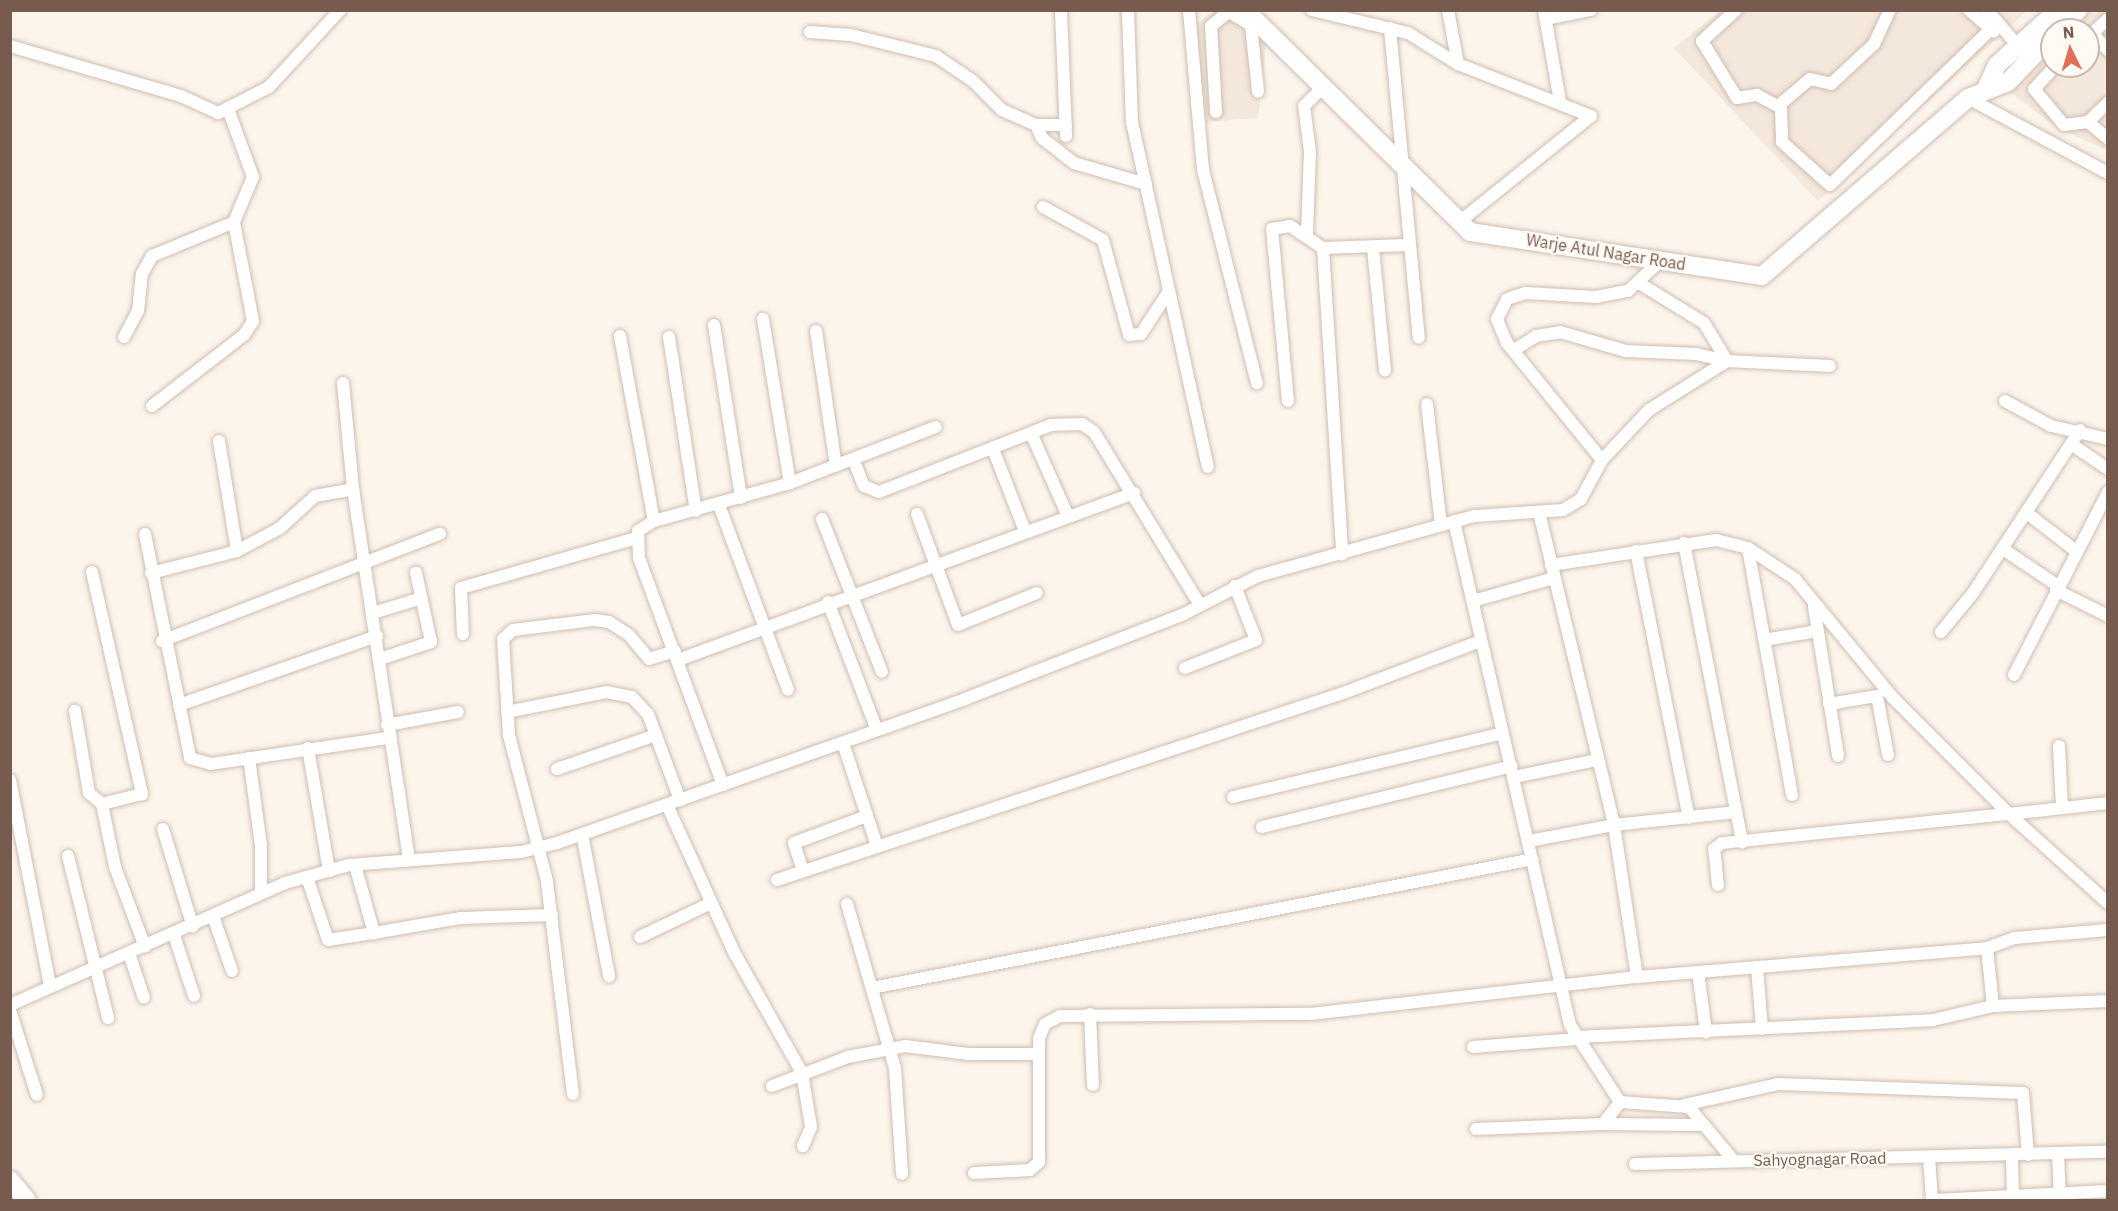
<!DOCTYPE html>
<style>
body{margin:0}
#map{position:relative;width:2118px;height:1211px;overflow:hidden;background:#fcf5ec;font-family:"IBM Plex Sans",sans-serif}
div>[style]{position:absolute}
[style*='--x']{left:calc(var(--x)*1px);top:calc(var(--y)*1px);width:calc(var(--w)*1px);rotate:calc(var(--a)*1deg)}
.residential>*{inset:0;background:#f4e7db}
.roads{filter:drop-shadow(0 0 2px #cfbdb1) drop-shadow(0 0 2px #cfbdb1)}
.street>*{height:12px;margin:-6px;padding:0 6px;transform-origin:6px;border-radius:6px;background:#fff}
.secondary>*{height:18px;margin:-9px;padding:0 9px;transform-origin:9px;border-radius:9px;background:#fff}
span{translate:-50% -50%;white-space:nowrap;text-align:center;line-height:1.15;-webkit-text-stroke:4.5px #fffaf3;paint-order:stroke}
.street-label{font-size:16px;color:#785b4f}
.frame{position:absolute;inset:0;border:12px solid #785b4f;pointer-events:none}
.north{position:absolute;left:2040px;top:18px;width:60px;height:60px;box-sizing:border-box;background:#fffaf3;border:2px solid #c9bab1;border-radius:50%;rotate:355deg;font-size:16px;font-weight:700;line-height:24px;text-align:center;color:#785b4f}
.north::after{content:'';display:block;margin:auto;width:21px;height:27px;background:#e26e56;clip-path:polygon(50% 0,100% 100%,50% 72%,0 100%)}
</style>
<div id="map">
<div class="residential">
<i style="clip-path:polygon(1214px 11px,1239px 11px,1267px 36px,1258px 118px,1204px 122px,1196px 25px)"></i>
<i style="clip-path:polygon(1720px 11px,2027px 11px,1818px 201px,1674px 48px)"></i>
<i style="clip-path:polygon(2090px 11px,2107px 11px,2107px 150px,2057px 128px,2005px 88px,2052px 45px,2052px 66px,2088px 66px,2088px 30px,2068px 30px)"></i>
</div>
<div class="roads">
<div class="street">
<i style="--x:1061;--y:10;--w:126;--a:87.7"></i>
<i style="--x:1128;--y:10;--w:112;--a:88"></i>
<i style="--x:1132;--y:122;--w:353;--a:77.6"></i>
<i style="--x:1189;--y:10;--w:161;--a:85"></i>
<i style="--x:1203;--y:170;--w:220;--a:75.8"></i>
<i style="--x:1312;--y:10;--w:99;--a:13.5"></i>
<i style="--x:1408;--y:33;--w:59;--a:31.8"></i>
<i style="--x:1458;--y:64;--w:143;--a:21.4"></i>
<i style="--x:1591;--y:116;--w:169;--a:141.2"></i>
<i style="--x:1448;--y:10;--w:55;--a:79.5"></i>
<i style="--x:1544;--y:10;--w:93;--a:80.1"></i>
<i style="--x:1736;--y:10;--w:46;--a:137.6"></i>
<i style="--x:1702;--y:41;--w:67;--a:58.4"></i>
<i style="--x:1737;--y:98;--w:20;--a:-9"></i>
<i style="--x:1757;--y:95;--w:27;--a:28"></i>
<i style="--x:1781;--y:108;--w:34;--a:88"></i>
<i style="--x:1782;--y:142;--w:64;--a:41.9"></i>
<i style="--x:1830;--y:185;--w:220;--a:-44.1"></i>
<i style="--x:1969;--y:10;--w:33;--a:41"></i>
<i style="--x:1987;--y:10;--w:48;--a:49.3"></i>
<i style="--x:1231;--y:13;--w:23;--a:31"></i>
<i style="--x:1251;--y:25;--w:67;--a:84"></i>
<i style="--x:1545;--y:19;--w:47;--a:-11.1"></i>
<i style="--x:1390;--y:28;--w:311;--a:84.7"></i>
<i style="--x:810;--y:32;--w:41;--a:4.2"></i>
<i style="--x:851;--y:35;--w:88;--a:13.9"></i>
<i style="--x:936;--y:56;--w:45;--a:34"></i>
<i style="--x:973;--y:81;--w:41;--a:45"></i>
<i style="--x:1002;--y:110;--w:37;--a:24"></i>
<i style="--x:1036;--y:125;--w:30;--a:0"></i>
<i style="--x:2092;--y:33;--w:23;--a:47"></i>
<i style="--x:2088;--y:37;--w:27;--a:-42"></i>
<i style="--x:10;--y:46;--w:178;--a:16.3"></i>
<i style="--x:181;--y:96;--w:41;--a:24.7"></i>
<i style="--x:218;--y:113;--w:57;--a:-27"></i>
<i style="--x:269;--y:87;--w:105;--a:-47.3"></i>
<i style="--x:2055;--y:66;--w:31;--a:132"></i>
<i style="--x:2034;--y:89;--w:47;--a:50.2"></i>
<i style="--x:2064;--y:125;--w:24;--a:-7"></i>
<i style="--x:2088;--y:122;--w:28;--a:-44"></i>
<i style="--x:1968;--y:98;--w:159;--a:28.2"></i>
<i style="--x:1778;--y:106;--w:42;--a:-40.2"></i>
<i style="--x:1810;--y:79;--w:22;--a:13"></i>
<i style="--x:1831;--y:84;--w:59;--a:-42.9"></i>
<i style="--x:1874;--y:44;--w:38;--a:-65"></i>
<i style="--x:1216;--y:112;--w:86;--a:-93.3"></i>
<i style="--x:1211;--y:26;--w:26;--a:-39"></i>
<i style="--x:2088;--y:122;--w:26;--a:40"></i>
<i style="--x:1036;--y:125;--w:14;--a:65"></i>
<i style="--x:1042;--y:138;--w:41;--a:38"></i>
<i style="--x:1074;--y:163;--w:75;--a:16.3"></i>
<i style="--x:1043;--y:207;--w:68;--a:28.8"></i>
<i style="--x:1103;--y:240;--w:98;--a:74.7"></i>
<i style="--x:1129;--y:335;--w:12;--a:-5"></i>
<i style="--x:1141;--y:334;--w:51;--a:-56.9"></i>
<i style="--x:1307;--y:233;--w:81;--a:-87.9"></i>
<i style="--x:1310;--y:152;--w:46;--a:-97.4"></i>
<i style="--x:1304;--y:106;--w:27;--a:-45"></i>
<i style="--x:1323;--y:248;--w:84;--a:-2"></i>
<i style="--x:1373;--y:248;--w:123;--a:84.4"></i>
<i style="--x:1639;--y:283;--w:76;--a:31.6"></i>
<i style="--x:1704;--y:323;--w:44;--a:58.8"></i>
<i style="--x:763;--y:319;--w:166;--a:80.7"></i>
<i style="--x:714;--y:325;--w:175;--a:81.1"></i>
<i style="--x:816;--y:331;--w:136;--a:81.6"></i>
<i style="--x:620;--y:336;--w:188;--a:79.6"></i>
<i style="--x:124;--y:337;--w:30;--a:-62"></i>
<i style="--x:138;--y:311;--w:37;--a:-84"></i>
<i style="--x:142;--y:274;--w:21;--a:-61"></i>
<i style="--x:152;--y:256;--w:89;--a:-22.5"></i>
<i style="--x:669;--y:337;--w:176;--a:81.2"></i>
<i style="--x:1514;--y:350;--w:26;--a:-32"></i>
<i style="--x:1536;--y:336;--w:24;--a:-9"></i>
<i style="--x:1560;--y:332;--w:69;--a:16.1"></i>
<i style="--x:1626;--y:351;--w:70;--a:2.5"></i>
<i style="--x:1696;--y:354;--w:32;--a:13"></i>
<i style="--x:343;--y:383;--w:106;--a:84.6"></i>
<i style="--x:353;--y:489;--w:375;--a:81.4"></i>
<i style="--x:1288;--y:401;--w:173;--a:-95.3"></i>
<i style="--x:1272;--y:229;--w:18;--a:-9"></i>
<i style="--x:1290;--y:226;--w:40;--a:34"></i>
<i style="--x:1323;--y:248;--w:307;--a:86.4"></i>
<i style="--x:2005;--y:401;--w:52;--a:28.5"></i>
<i style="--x:2051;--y:426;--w:58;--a:12.8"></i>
<i style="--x:1427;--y:404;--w:122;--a:83.4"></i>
<i style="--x:152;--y:406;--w:116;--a:-37.7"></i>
<i style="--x:244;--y:335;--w:17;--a:-57"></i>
<i style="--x:253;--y:321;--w:101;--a:-100.9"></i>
<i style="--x:234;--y:222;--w:49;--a:-67.1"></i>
<i style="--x:253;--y:177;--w:72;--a:-110.2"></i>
<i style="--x:1031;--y:433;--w:91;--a:66"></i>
<i style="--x:219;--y:441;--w:111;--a:80.7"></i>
<i style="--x:2071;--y:444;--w:45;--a:34"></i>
<i style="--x:993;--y:449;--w:88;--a:68.7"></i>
<i style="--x:853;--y:459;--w:29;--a:68"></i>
<i style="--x:864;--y:486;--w:16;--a:22"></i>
<i style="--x:879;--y:492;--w:185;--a:-21.3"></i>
<i style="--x:1051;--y:425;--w:31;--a:-2"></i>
<i style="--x:1082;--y:424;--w:14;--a:34"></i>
<i style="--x:1094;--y:432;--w:203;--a:58.5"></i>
<i style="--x:1602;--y:460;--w:151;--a:-129.1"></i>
<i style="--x:1507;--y:343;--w:26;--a:-113"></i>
<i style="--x:1497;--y:319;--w:22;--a:-63"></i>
<i style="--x:1507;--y:299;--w:20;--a:-18"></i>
<i style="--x:1526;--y:293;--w:70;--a:3.3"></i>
<i style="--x:1596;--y:297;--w:33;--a:-11"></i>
<i style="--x:1628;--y:291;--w:44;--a:-43.2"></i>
<i style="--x:719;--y:505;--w:197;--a:69.5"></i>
<i style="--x:1539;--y:512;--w:322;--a:76.5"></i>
<i style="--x:1614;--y:825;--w:154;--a:81.4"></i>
<i style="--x:2027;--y:513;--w:62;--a:37.8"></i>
<i style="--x:917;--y:514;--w:118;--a:69.7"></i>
<i style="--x:958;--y:625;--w:85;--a:-22.1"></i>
<i style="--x:822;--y:519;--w:164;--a:68.6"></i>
<i style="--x:1454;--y:521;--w:517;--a:77.04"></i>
<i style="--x:1570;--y:1025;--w:92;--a:57"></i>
<i style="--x:145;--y:534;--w:228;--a:78.6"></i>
<i style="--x:190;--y:758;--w:22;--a:16"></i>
<i style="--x:211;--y:764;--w:179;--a:-8.4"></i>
<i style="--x:1684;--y:543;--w:305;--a:79"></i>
<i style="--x:1748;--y:548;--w:251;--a:79.9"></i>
<i style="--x:2003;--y:549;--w:66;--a:33.9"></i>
<i style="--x:1636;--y:551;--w:272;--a:78.8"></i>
<i style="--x:1551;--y:565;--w:167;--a:-8.6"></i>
<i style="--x:1716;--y:540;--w:33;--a:14"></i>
<i style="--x:1748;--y:548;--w:56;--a:33.4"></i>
<i style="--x:1795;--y:579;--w:154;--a:50.5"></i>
<i style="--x:1893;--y:698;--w:164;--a:45"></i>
<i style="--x:2009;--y:814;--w:100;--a:-6.3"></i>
<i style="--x:92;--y:572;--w:228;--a:77.3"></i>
<i style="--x:142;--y:794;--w:41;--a:166"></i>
<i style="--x:102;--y:804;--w:64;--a:78.3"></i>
<i style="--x:115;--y:867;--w:85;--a:69.4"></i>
<i style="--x:151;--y:573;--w:89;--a:-14.3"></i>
<i style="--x:237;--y:551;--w:49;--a:-28.1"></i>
<i style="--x:280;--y:528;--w:47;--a:-42.4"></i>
<i style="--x:315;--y:496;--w:39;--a:-10"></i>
<i style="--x:2056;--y:590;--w:58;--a:26.6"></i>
<i style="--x:1473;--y:601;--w:84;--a:-15.9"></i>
<i style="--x:828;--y:602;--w:137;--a:69.1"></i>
<i style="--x:1814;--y:607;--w:151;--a:80.8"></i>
<i style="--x:373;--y:613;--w:51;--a:-17"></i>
<i style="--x:1941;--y:632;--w:50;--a:-50.6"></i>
<i style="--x:1973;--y:593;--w:195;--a:-56.7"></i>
<i style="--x:463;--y:634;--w:46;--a:-92.5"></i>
<i style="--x:461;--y:588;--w:182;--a:-15.9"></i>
<i style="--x:1764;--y:640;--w:54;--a:-9.6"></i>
<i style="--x:162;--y:641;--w:298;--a:-21.1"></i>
<i style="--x:380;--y:659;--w:54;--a:-18.4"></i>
<i style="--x:431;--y:642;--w:71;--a:-102.3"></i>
<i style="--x:678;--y:660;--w:486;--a:-20.1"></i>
<i style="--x:1185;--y:668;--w:76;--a:-21.5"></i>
<i style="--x:1256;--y:640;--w:58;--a:-111.3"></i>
<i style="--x:2014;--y:675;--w:206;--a:-62.8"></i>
<i style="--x:1829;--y:704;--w:49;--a:-9.5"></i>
<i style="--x:1877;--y:696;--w:60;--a:79.4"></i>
<i style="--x:179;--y:705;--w:210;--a:-19.2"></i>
<i style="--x:75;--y:711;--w:83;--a:80.3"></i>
<i style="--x:89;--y:793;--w:17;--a:40"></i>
<i style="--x:507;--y:712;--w:101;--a:-11.4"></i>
<i style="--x:606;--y:692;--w:26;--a:11"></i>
<i style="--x:632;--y:697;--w:23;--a:47"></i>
<i style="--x:648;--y:714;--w:92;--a:69.6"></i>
<i style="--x:387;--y:725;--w:72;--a:-10.4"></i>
<i style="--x:843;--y:743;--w:108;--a:71.7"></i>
<i style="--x:2059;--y:746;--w:62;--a:87.2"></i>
<i style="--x:308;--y:748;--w:125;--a:80.3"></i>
<i style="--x:249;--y:758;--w:89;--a:82.2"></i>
<i style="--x:261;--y:846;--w:46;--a:90"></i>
<i style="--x:557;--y:769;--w:105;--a:-19"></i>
<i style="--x:1514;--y:777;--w:85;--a:-11.6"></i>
<i style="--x:10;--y:780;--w:210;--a:79"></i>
<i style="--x:723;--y:785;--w:242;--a:-110.3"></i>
<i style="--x:639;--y:558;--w:27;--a:-92"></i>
<i style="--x:638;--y:531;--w:19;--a:-32"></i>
<i style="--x:654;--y:521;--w:141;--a:-15.6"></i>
<i style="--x:790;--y:483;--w:156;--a:-21"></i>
<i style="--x:1233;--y:797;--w:277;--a:-13.3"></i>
<i style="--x:667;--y:805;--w:164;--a:65.5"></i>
<i style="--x:735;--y:954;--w:137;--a:60.6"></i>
<i style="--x:802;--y:1073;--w:55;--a:80.5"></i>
<i style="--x:811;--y:1127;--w:21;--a:113"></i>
<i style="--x:1262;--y:827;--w:257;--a:-13.7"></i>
<i style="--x:163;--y:829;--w:102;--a:73"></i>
<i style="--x:582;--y:834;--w:145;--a:79.2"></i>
<i style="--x:1529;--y:841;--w:86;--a:-10.7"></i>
<i style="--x:1614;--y:825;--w:123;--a:-6.1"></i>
<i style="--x:68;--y:856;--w:167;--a:76.1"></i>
<i style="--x:355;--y:865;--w:71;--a:74.4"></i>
<i style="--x:374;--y:933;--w:87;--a:-9.9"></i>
<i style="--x:460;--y:918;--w:92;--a:-1.9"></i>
<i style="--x:803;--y:871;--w:29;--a:-108"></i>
<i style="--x:794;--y:843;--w:78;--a:-20.3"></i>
<i style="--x:307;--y:877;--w:66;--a:71.6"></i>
<i style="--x:328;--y:940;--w:47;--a:-8.7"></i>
<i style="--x:777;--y:880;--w:599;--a:-18.28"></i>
<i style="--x:1346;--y:692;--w:143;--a:-20.8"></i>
<i style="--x:1718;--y:885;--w:36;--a:-96"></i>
<i style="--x:1714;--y:849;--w:10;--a:-37"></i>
<i style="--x:1722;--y:843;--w:288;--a:-5.8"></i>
<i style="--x:2009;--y:814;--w:133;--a:42"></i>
<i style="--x:847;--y:904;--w:171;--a:73.7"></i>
<i style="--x:895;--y:1068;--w:106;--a:86.2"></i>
<i style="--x:213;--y:916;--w:58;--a:70.9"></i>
<i style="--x:174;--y:935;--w:64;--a:71.8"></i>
<i style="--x:640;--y:937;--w:79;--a:-25.6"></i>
<i style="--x:129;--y:953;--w:47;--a:71.6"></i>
<i style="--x:1757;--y:967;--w:62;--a:85.4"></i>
<i style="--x:1698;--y:972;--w:61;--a:82.4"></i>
<i style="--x:872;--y:988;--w:673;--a:-11.04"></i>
<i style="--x:10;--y:1005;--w:301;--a:-23.9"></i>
<i style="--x:285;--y:883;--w:66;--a:-15.7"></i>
<i style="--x:349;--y:865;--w:172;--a:-4.3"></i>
<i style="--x:521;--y:852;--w:37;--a:-14"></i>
<i style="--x:557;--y:843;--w:433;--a:-19.4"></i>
<i style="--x:965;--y:699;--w:233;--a:-21.2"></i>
<i style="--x:1182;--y:615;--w:85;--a:-27.2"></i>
<i style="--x:1258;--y:576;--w:225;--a:-15.5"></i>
<i style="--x:1475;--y:516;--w:88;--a:-3.9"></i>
<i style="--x:1563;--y:510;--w:21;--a:-31"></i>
<i style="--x:1581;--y:499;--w:44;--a:-61.7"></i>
<i style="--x:1602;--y:460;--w:69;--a:-46.8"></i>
<i style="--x:1649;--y:410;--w:92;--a:-32.1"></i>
<i style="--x:1727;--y:361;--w:103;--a:2.8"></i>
<i style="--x:1993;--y:1006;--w:115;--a:-2.5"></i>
<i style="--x:10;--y:1010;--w:89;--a:72.4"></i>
<i style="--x:1090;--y:1014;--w:71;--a:87.6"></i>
<i style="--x:1576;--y:1037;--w:357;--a:-2.7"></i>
<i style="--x:1933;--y:1020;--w:62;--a:-13.1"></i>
<i style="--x:1993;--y:1006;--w:58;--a:-95.9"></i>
<i style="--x:1987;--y:948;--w:29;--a:-20"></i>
<i style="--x:2014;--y:938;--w:94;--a:-4.9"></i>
<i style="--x:1473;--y:1047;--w:104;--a:-4.4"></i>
<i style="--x:772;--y:1086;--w:81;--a:-20.9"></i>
<i style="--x:848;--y:1057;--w:58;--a:-10.9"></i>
<i style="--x:905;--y:1046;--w:64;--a:7.2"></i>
<i style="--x:968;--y:1054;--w:71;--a:0"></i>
<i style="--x:573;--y:1094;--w:215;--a:-97"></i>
<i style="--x:547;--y:881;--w:151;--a:-104.6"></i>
<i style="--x:509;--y:735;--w:96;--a:-93.6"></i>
<i style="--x:503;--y:639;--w:13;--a:-42"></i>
<i style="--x:513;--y:630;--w:83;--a:-7"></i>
<i style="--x:595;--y:620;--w:14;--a:8"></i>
<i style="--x:609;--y:622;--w:24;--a:33"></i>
<i style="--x:629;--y:635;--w:31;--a:50"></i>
<i style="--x:649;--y:659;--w:27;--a:-17"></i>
<i style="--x:1620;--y:1102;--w:69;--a:4.1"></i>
<i style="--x:1689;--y:1107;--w:70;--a:50.2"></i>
<i style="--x:1684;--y:1105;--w:96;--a:-12.6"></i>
<i style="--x:1778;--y:1084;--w:245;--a:2.1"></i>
<i style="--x:2023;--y:1093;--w:62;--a:85.4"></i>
<i style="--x:1603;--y:1124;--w:98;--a:0.6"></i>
<i style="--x:1476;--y:1129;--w:127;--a:-2.3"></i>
<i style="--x:1603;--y:1124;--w:28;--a:-52"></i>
<i style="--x:2058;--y:1154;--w:46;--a:87.5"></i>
<i style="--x:2012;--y:1155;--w:45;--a:88.7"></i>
<i style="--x:1929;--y:1157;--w:43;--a:86"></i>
<i style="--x:1635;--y:1164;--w:473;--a:-1.5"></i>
<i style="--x:974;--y:1173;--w:56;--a:-3.1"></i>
<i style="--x:1030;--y:1170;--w:12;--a:-42"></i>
<i style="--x:1039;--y:1162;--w:124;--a:-90"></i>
<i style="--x:1039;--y:1038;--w:15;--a:-67"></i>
<i style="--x:1045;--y:1024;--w:17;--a:-28"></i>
<i style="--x:1060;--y:1016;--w:251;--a:-0.5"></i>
<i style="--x:1311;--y:1014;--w:328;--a:-6.5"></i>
<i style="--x:1637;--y:977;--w:351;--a:-4.7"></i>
<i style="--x:1935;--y:1200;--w:173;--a:-3"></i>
</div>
<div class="secondary">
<i style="--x:1245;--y:10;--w:316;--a:44.6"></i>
<i style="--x:1470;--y:232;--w:295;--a:8.6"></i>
<i style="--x:1762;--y:276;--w:272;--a:-40.8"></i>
<i style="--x:1968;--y:98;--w:43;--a:-21.8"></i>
<i style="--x:2008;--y:82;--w:64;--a:-46.3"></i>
<i style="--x:2058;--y:30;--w:28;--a:-45"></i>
<i style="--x:1987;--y:87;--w:24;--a:-66"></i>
<i style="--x:1997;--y:65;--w:82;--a:-42"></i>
<i style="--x:10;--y:1180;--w:26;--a:50"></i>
</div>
</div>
<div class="street-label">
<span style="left:1606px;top:252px;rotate:9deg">Warje Atul Nagar Road</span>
<span style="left:1820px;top:1159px;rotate:-1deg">Sahyognagar Road</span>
</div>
<div class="frame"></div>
<div class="north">N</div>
</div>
